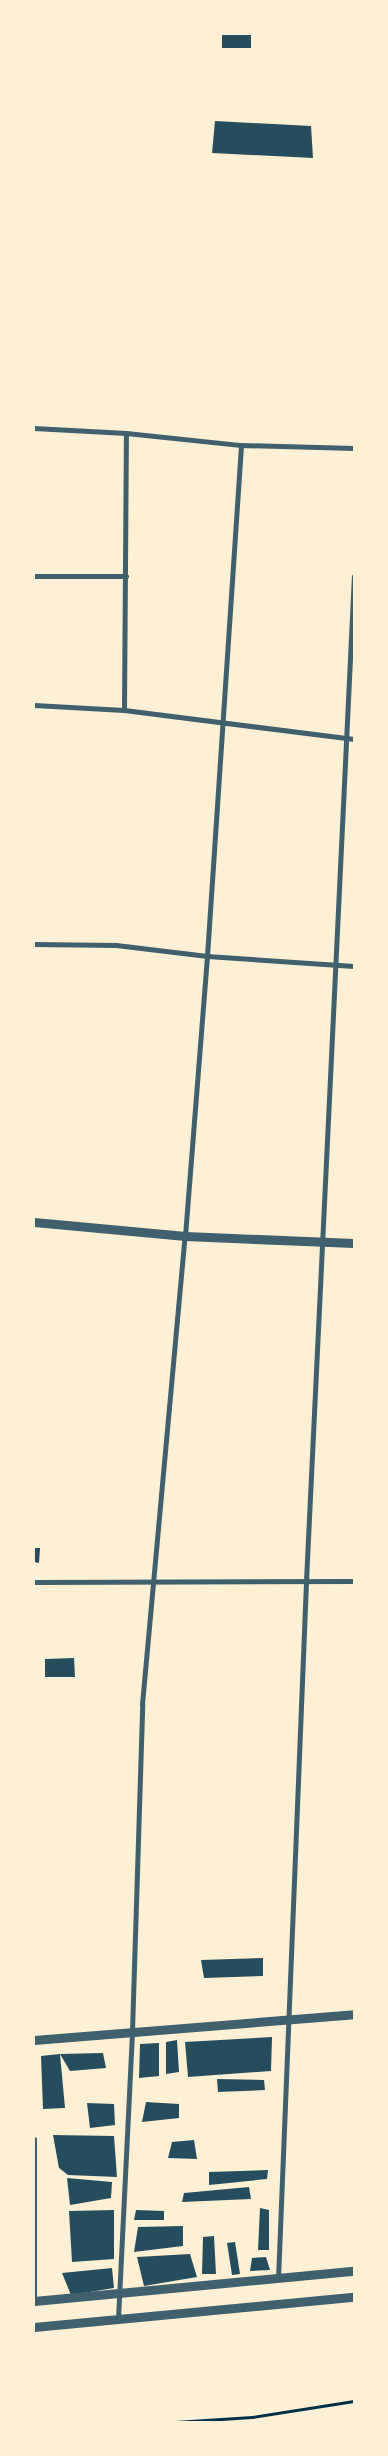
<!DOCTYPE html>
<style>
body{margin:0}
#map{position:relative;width:388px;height:2456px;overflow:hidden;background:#fdf0d5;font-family:Arial,sans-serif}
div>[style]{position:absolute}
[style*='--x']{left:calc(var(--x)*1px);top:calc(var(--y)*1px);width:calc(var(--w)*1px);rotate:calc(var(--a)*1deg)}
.building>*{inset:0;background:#264d5e}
.path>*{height:3px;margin:-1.5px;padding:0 1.5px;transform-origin:1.5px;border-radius:1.5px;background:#003049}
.pedestrian>*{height:4.5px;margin:-2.25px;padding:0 2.25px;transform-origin:2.25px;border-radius:2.25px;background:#3f606c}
.minor>*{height:5px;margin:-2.5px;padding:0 2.5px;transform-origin:2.5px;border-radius:2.5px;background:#3f606c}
.tertiary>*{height:9px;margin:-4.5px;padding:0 4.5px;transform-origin:4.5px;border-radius:4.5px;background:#3f606c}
span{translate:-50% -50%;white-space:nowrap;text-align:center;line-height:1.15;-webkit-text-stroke:4.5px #fdf0d5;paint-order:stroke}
.frame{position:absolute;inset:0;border:35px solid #fdf0d5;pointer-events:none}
</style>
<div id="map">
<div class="building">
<i style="clip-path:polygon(222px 34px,251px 34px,251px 48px,222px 48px)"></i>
<i style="clip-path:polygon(215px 121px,311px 126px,313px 158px,212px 153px)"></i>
<i style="clip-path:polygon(34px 1548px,40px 1548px,39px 1563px,34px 1562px)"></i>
<i style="clip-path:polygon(74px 1658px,75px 1677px,45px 1677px,45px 1659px)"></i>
<i style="clip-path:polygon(263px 1958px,263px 1976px,204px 1978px,201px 1960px)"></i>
<i style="clip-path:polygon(272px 2037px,271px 2071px,188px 2077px,185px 2042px)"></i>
<i style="clip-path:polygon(177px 2040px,179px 2072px,166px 2074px,166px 2042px)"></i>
<i style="clip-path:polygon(159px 2043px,159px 2076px,139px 2078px,140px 2044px)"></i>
<i style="clip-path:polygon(103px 2053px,106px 2068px,70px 2071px,60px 2054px)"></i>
<i style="clip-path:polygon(60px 2054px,65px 2108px,43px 2109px,41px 2056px)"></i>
<i style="clip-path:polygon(217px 2079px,264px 2080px,265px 2090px,218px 2092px)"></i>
<i style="clip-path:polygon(146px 2102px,179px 2104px,179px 2118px,142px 2122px)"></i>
<i style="clip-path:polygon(87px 2103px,114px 2104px,115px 2125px,90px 2128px)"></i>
<i style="clip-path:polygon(53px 2135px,114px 2136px,117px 2177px,68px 2175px,59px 2168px)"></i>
<i style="clip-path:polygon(194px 2140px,197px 2159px,168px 2158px,172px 2142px)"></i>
<i style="clip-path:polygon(268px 2170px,267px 2179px,209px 2185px,209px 2172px)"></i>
<i style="clip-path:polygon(67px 2178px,112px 2182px,111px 2198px,70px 2205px)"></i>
<i style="clip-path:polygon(249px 2187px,251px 2199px,182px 2202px,184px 2193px)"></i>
<i style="clip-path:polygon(260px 2208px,269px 2210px,269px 2250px,258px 2250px)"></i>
<i style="clip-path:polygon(114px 2210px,114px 2259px,72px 2262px,69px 2211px)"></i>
<i style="clip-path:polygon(136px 2210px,164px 2211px,164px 2220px,134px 2220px)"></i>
<i style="clip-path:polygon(183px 2226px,183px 2246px,134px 2252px,138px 2227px)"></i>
<i style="clip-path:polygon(214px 2236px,216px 2274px,202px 2274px,203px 2237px)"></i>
<i style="clip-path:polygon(235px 2242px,240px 2274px,232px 2275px,227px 2243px)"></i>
<i style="clip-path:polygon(190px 2254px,197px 2277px,144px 2286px,137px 2257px)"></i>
<i style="clip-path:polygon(266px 2257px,270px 2270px,250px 2271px,252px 2258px)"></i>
<i style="clip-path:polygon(112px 2268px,114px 2288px,71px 2295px,62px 2273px)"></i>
</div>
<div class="path">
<i style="--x:175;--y:2422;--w:77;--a:-3.7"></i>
<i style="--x:252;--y:2417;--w:103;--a:-8.9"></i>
</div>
<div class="pedestrian">
<i style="--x:185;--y:1236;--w:281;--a:-85.5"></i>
</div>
<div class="minor">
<i style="--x:34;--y:428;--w:92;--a:3.1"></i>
<i style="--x:126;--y:433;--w:116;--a:6"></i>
<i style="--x:241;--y:445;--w:113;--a:1.5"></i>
<i style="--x:34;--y:576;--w:92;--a:0"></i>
<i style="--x:34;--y:705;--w:90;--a:3.2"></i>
<i style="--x:124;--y:710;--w:232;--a:7.2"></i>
<i style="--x:124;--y:710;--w:277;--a:-89.6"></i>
<i style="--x:34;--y:944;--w:82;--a:0.7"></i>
<i style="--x:116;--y:945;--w:92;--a:6.9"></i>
<i style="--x:207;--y:956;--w:147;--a:3.9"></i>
<i style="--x:207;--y:956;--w:512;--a:-86.19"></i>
<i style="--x:34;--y:1582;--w:320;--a:-0.2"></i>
<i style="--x:34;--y:2139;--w:162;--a:90"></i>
<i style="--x:278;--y:2279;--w:699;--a:-87.7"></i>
<i style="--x:306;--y:1581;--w:1006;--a:-87.27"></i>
<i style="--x:118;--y:2319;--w:288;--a:-87.2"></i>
<i style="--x:132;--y:2031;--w:327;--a:-88.2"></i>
<i style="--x:142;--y:1704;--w:470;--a:-84.8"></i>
</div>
<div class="tertiary">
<i style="--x:34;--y:1222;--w:152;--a:5.3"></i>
<i style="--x:185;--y:1236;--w:169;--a:2.4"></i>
<i style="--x:34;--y:2040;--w:321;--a:-4.6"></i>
<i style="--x:34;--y:2301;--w:321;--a:-5.4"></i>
<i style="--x:34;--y:2327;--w:321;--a:-5.4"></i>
</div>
<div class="frame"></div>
</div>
